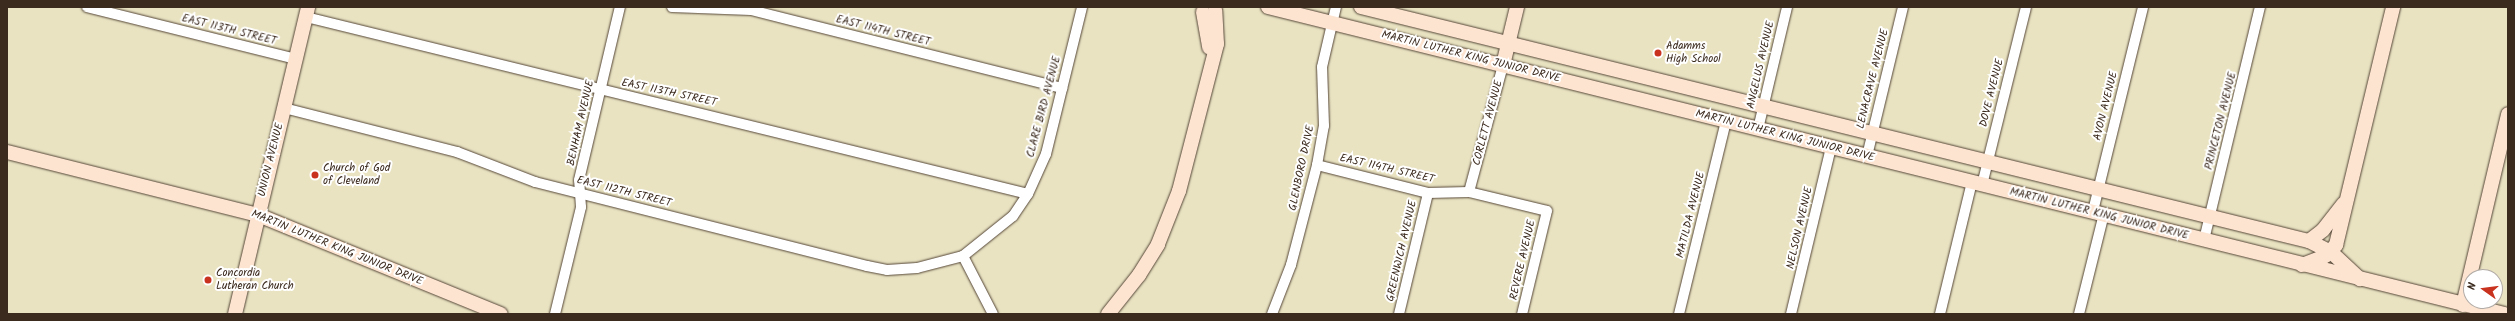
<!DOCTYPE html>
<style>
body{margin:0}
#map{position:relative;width:2515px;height:321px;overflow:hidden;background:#e9e3c2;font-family:Kalam,sans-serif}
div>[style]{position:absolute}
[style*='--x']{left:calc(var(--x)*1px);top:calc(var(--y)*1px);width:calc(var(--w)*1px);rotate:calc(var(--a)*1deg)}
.roads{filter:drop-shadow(0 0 1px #554637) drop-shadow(0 0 1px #554637)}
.street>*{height:10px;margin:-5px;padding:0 5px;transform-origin:5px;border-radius:5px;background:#fff}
.secondary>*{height:14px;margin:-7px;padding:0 7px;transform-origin:7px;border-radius:7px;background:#fde4d1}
.dots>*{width:11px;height:11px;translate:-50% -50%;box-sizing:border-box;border:2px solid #fff;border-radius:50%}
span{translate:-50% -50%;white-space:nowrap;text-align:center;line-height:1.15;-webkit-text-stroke:4px #fff;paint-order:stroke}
.street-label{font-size:11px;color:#3b2a1e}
.poi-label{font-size:11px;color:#3b2a1e}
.left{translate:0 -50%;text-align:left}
.frame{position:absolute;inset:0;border:8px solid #3b2a1e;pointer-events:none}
.north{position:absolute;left:2463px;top:269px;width:40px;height:40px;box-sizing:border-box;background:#fff;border:1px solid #b1aaa5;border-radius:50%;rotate:284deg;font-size:11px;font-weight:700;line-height:16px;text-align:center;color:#3b2a1e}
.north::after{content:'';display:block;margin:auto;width:14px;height:18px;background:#c8321e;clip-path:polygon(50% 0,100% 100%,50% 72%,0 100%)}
</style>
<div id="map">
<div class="roads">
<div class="street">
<i style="--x:87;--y:7;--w:215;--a:14"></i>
<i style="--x:672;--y:7;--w:79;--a:2.2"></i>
<i style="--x:751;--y:10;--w:321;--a:14.1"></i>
<i style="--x:306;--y:17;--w:743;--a:13.77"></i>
<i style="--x:284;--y:108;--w:179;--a:14.3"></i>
<i style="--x:457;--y:152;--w:84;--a:21"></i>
<i style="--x:535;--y:182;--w:342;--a:14.2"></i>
<i style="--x:867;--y:266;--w:20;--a:11"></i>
<i style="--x:887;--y:270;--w:30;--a:-4"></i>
<i style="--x:917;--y:268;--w:48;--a:-14.6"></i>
<i style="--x:963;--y:256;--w:64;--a:-38.7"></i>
<i style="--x:1013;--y:216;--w:27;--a:-56"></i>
<i style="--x:1028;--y:194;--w:44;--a:-65.8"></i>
<i style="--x:1046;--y:154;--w:151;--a:-76.2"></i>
<i style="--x:1758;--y:129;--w:125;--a:-76.6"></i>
<i style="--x:1867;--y:156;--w:153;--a:-76.4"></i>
<i style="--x:1317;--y:165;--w:114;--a:14.2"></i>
<i style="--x:1428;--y:193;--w:41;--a:-1.4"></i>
<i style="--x:1469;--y:192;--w:80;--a:13.7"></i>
<i style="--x:1547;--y:211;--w:106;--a:103.6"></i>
<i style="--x:1982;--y:185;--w:183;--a:-76.1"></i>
<i style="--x:1469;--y:192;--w:131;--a:-75"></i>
<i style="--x:2093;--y:211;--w:210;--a:-76.2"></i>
<i style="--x:2204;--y:240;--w:240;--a:-76.5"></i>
<i style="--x:963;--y:256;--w:65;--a:62.7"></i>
<i style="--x:555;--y:314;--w:110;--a:-76.3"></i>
<i style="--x:581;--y:207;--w:27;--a:-94"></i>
<i style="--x:579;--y:180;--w:178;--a:-76.7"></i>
<i style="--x:1272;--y:314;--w:53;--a:-68.8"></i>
<i style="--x:1291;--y:265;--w:103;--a:-75.4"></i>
<i style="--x:1317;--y:165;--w:40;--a:-80"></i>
<i style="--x:1324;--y:126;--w:59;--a:-91.9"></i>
<i style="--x:1322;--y:67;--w:62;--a:-76.9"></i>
<i style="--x:1399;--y:314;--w:124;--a:-76.5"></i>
<i style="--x:1679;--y:314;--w:199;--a:-76.3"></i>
<i style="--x:1791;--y:314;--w:172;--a:-76.5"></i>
<i style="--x:1940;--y:314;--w:136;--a:-76.4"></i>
<i style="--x:2079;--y:314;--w:103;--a:-76"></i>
</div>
<div class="secondary">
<i style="--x:1268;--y:7;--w:1274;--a:13.95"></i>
<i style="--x:1361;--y:7;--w:976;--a:13.87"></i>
<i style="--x:2309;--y:241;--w:25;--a:27"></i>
<i style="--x:2331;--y:252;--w:40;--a:43"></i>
<i style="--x:1203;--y:12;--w:36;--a:80"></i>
<i style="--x:1503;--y:65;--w:60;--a:-76.4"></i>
<i style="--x:7;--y:152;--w:259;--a:14.1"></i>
<i style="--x:258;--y:215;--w:262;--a:22.2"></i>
<i style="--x:2309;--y:241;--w:18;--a:-38"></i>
<i style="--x:2323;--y:230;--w:33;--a:-52"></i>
<i style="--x:2302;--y:265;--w:25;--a:-21"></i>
<i style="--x:2325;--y:256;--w:16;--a:-45"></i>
<i style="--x:2336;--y:245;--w:245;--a:-76.5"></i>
<i style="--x:2463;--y:305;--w:196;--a:-76.7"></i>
<i style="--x:235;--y:314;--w:316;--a:-76.6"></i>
<i style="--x:1108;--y:314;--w:50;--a:-51.5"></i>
<i style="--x:1139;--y:275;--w:36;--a:-58"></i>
<i style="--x:1158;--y:244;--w:57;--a:-68.4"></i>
<i style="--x:1179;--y:191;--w:152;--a:-75.5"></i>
<i style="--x:1217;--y:44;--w:33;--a:-93"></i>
</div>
</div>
<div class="dots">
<i style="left:1658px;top:53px;background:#c8321e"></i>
<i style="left:315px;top:175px;background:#c8321e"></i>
<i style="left:208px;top:280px;background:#c8321e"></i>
</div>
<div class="street-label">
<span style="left:229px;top:30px;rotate:14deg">EAST 113TH STREET</span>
<span style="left:883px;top:31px;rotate:14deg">EAST 114TH STREET</span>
<span style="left:1471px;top:57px;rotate:14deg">MARTIN LUTHER KING JUNIOR DRIVE</span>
<span style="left:1761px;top:65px;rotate:-77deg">ANGELUS AVENUE</span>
<span style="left:1873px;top:79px;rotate:-76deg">LENACRAVE AVENUE</span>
<span style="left:669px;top:93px;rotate:12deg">EAST 113TH STREET</span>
<span style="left:1992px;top:93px;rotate:-76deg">DOVE AVENUE</span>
<span style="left:2106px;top:106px;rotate:-76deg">AVON AVENUE</span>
<span style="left:1044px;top:107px;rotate:-75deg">CLARE BIRD AVENUE</span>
<span style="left:2221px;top:121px;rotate:-76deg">PRINCETON AVENUE</span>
<span style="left:581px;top:123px;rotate:-77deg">BENHAM AVENUE</span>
<span style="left:1488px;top:123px;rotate:-75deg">CORLETT AVENUE</span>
<span style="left:1785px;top:136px;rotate:14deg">MARTIN LUTHER KING JUNIOR DRIVE</span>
<span style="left:271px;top:160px;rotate:-76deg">UNION AVENUE</span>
<span style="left:1302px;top:168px;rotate:-78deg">GLENBORO DRIVE</span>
<span style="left:1387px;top:169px;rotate:13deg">EAST 114TH STREET</span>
<span style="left:624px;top:192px;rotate:14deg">EAST 112TH STREET</span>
<span style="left:2099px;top:214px;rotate:14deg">MARTIN LUTHER KING JUNIOR DRIVE</span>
<span style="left:1691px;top:215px;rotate:-76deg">MATILDA AVENUE</span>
<span style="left:1800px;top:228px;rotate:-77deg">NELSON AVENUE</span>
<span style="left:337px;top:248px;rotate:22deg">MARTIN LUTHER KING JUNIOR DRIVE</span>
<span style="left:1402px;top:251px;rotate:-77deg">GREENWICH AVENUE</span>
<span style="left:1523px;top:260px;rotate:-77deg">REVERE AVENUE</span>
</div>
<div class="poi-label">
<span class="left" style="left:1666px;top:53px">Adamms<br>High School</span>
<span class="left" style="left:323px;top:175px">Church of God<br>of Cleveland</span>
<span class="left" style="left:216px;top:280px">Concordia<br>Lutheran Church</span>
</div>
<div class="frame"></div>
<div class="north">N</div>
</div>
